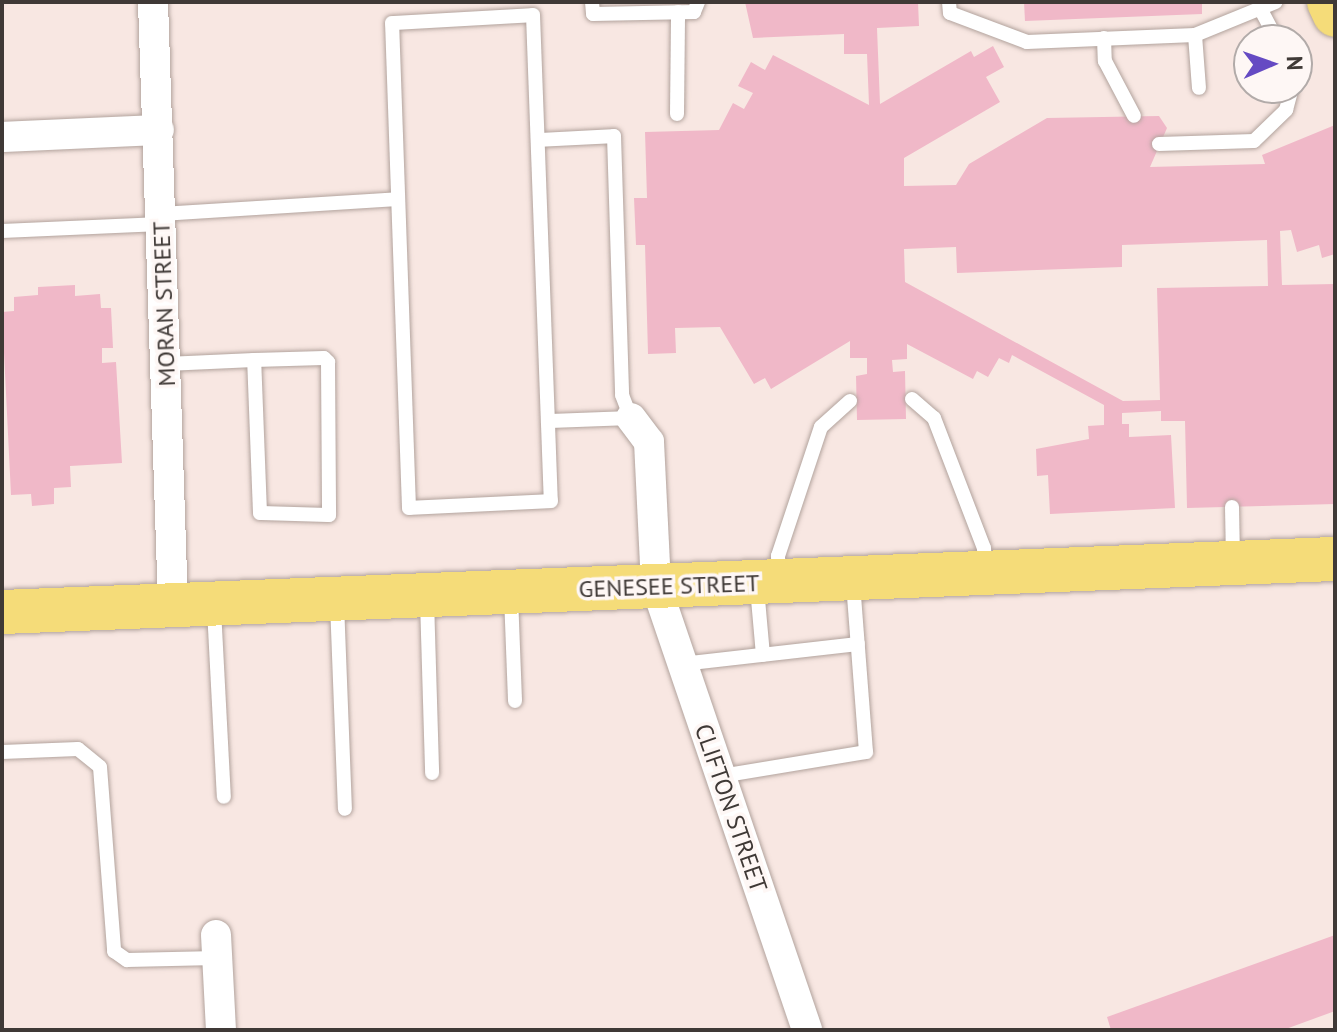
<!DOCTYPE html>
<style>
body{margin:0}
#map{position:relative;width:1337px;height:1032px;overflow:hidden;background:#f8e7e2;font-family:"PT Sans",sans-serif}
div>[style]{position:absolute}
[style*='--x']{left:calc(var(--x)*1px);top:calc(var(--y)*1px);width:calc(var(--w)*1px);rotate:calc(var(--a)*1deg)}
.building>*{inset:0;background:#f0b8c8}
.roads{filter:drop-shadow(0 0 2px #b2a39d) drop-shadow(0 0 2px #b2a39d)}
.service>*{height:14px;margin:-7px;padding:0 7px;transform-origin:7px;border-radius:7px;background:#fff}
.minor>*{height:30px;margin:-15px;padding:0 15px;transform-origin:15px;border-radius:15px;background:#fff}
.primary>*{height:44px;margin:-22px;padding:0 22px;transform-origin:22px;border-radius:22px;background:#f5dc79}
span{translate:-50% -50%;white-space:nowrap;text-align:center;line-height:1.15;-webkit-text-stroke:7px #fef7f5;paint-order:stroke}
.street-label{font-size:24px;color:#3f3936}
.frame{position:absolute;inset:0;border:4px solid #3f3936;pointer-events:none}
.north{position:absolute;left:1233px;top:24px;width:80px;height:80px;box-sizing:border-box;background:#fef7f5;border:2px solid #b2aba9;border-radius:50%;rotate:88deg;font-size:22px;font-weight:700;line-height:32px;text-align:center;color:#3f3936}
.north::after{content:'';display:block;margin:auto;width:28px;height:36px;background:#654ac3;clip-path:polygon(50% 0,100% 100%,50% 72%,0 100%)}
</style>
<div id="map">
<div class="building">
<i style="clip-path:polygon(evenodd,745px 2px,918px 2px,919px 26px,877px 28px,880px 104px,971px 51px,974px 57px,993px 46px,1004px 67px,986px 77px,1000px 102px,904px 158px,904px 186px,956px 185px,969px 164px,1047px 118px,1159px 116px,1167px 128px,1150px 167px,1265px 164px,1262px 155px,1335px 125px,1335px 254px,1322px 258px,1319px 245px,1297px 252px,1291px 230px,1280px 231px,1282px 285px,1335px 284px,1335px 504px,1187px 508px,1185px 421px,1161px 421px,1161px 411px,1122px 413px,1122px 424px,1129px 424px,1129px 437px,1171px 435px,1175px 508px,1050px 514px,1048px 475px,1037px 476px,1036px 449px,1089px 439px,1088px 426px,1104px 425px,1104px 405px,1012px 355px,1009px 363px,999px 358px,988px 377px,977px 371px,973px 379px,907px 344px,907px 359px,892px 360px,893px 372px,905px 371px,906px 419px,857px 420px,856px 376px,867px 374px,867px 358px,850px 358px,850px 341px,771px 389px,765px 378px,754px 384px,720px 327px,675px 328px,676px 353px,648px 354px,645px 245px,636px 245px,634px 198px,647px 198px,645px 132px,719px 130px,733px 103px,744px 109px,753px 93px,738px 86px,751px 62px,765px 70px,773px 55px,869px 105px,867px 54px,844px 54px,844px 34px,753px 38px,745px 2px,1267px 240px,1268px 286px,1157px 288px,1160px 400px,1123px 401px,905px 282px,904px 249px,956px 247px,957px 273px,1122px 267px,1122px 245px,1267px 240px)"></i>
<i style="clip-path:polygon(1024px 2px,1202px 2px,1202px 14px,1025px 21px)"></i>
<i style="clip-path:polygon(75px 285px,75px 296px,100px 294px,101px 308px,111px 308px,113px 348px,102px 348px,102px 363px,116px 362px,122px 463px,70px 466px,71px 487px,54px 488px,54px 504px,32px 506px,31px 494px,11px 495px,2px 312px,14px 311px,14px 297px,38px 295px,38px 287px)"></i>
<i style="clip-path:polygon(1335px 935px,1335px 1011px,1283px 1030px,1111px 1030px,1107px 1017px)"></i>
</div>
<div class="roads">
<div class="service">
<i style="--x:592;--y:2;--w:12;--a:85"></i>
<i style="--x:593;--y:14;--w:101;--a:-1.1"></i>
<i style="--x:694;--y:12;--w:11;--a:-68"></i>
<i style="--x:949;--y:2;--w:11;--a:85"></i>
<i style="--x:950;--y:13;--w:82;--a:20.6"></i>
<i style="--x:1027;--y:42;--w:168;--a:-2.4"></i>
<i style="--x:1195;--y:35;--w:87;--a:-22.2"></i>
<i style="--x:1261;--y:10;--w:34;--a:62"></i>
<i style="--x:533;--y:15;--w:486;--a:87.9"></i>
<i style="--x:551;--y:501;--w:142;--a:177.2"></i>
<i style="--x:409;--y:508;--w:485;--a:-92"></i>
<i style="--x:392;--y:23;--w:141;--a:-3.2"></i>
<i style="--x:1195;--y:35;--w:53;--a:85.7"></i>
<i style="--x:1104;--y:38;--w:23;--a:88"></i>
<i style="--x:1105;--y:61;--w:62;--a:62.2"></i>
<i style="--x:677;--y:114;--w:102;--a:-89.4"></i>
<i style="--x:538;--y:140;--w:76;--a:-3"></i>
<i style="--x:614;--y:136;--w:259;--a:88.2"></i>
<i style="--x:622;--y:395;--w:25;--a:69"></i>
<i style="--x:631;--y:418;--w:81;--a:177.9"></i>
<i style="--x:1159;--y:144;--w:95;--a:-1.8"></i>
<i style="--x:1254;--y:141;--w:45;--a:-44.1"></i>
<i style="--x:1286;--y:110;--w:23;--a:-75"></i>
<i style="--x:161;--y:214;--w:237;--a:-3.6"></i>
<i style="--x:2;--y:231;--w:159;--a:-2.5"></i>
<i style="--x:166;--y:364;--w:88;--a:-2.6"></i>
<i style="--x:254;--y:360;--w:70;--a:-1.6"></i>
<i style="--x:324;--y:358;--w:6;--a:45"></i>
<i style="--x:328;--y:362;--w:153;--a:89.6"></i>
<i style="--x:329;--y:515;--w:69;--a:-178.3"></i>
<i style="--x:260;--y:513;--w:153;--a:-92.2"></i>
<i style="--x:912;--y:399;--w:29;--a:41"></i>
<i style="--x:934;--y:418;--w:139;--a:69"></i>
<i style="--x:984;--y:548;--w:21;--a:87"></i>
<i style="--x:1232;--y:507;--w:51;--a:88.9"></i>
<i style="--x:779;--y:576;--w:20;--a:-93"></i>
<i style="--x:778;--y:556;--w:136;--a:-71.6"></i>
<i style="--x:821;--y:427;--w:39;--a:-42"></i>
<i style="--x:757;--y:588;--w:67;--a:84.9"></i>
<i style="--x:511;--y:596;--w:105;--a:87.8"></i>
<i style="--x:427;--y:600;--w:173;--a:88.3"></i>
<i style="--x:337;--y:603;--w:206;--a:87.8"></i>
<i style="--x:214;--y:609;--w:188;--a:87"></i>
<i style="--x:682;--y:664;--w:177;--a:-6.5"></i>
<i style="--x:2;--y:752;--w:76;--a:-2.3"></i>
<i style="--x:78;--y:749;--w:28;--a:39"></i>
<i style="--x:100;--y:767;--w:185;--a:85.6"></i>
<i style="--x:114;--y:951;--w:16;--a:35"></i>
<i style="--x:127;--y:960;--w:90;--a:-1.3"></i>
<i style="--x:721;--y:776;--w:147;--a:-9.4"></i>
<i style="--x:866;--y:752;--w:169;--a:-94.4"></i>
</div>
<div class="minor">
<i style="--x:153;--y:2;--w:604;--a:88.1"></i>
<i style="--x:2;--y:137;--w:157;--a:-2.6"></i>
<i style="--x:631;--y:418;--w:30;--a:53"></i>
<i style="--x:649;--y:442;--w:144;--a:87.2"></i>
<i style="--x:656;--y:586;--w:469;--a:71.2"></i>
<i style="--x:216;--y:935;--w:95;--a:87"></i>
</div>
<div class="primary">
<i style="--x:1329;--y:2;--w:14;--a:65"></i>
<i style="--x:2;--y:612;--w:1334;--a:-2.28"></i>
</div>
</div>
<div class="street-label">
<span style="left:164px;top:304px;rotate:-92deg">MORAN STREET</span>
<span style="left:669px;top:586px;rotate:-2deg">GENESEE STREET</span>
<span style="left:731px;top:808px;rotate:71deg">CLIFTON STREET</span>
</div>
<div class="frame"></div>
<div class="north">N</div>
</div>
